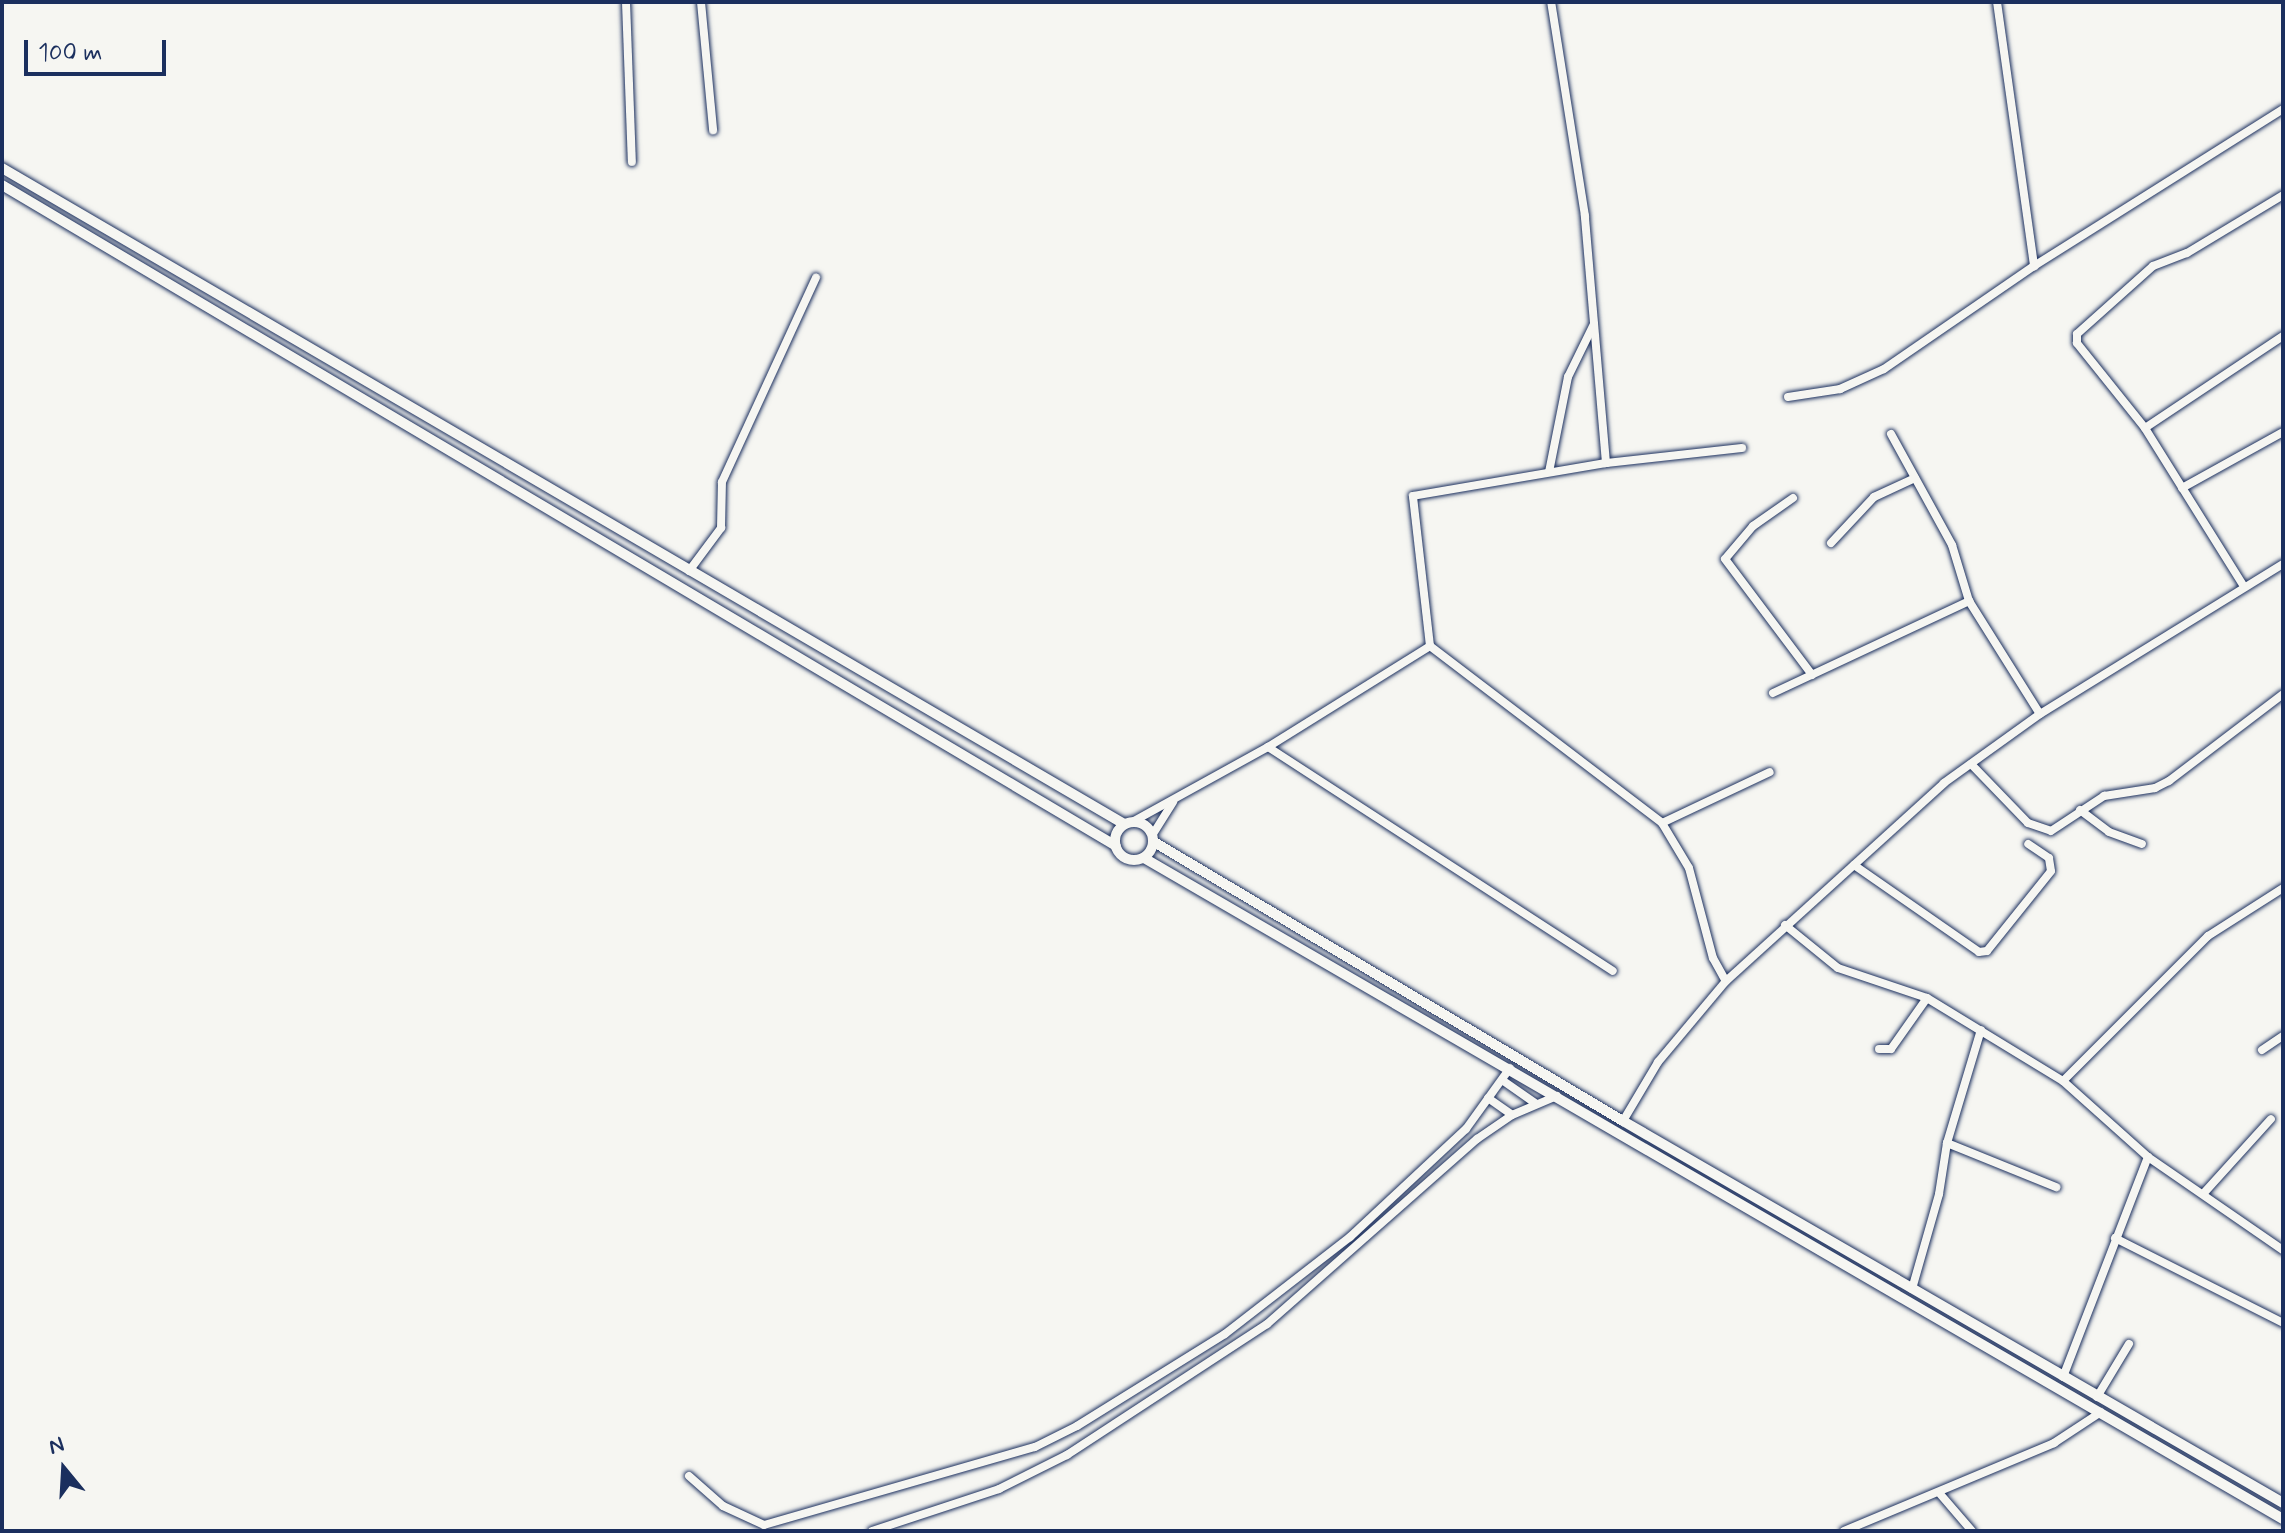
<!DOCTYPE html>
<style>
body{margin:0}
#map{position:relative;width:2285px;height:1533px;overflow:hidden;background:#f6f6f2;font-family:Mynerve,sans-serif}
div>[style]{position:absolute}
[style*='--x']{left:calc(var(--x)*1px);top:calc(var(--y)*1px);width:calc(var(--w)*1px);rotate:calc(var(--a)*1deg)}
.roads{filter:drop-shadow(0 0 2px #1b2f5e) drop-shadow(0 0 2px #1b2f5e)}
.minor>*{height:8px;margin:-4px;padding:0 4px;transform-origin:4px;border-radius:4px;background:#f6f6f2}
.tertiary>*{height:10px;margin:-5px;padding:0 5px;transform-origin:5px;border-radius:5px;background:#f6f6f2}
.tertiary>.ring{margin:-5px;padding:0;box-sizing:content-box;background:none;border:10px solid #f6f6f2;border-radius:50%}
span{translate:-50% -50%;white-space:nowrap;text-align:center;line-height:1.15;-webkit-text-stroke:8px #f6f6f2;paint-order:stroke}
.frame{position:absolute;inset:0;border:4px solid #1b2f5e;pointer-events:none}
.north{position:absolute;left:24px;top:1429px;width:80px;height:80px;-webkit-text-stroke:6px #f6f6f2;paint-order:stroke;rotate:342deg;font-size:22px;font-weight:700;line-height:32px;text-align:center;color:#1b2f5e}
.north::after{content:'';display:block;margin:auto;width:28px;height:36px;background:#1b2f5e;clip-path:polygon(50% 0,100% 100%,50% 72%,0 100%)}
.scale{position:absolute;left:24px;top:40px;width:142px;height:36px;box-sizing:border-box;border:4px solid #1b2f5e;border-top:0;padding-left:10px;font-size:24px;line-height:28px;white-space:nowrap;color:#1b2f5e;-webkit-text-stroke:6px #f6f6f2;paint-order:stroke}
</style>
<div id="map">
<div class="roads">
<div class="minor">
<i style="--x:626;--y:2;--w:160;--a:87.9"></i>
<i style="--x:701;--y:2;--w:129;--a:84.6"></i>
<i style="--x:1997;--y:2;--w:267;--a:82"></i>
<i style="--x:1788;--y:397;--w:53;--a:-8.7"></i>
<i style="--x:1840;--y:389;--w:48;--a:-24.4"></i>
<i style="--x:1884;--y:369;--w:182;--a:-34.5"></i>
<i style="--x:2034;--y:266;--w:294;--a:-32.2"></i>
<i style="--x:2145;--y:428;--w:109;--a:-128.7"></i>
<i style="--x:2077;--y:343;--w:9;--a:-90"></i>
<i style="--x:2077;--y:334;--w:102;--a:-41.8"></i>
<i style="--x:2153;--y:266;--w:36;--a:-21"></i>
<i style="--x:2187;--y:253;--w:112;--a:-31.1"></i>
<i style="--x:1891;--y:434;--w:127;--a:61.2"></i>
<i style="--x:1952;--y:545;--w:59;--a:73.1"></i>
<i style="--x:1969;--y:601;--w:133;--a:57.9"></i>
<i style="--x:1606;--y:463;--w:137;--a:-6.3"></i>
<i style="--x:1549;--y:472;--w:97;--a:-78.7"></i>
<i style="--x:1568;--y:377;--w:59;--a:-63.9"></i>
<i style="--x:2182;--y:488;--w:115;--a:-29"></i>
<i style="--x:1793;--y:498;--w:49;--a:145"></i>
<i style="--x:1753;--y:526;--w:43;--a:130.3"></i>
<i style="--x:1725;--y:559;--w:145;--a:53.1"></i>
<i style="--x:1831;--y:543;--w:63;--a:-46.9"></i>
<i style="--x:1874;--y:497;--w:45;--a:-24.9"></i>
<i style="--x:689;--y:571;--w:54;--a:-53.3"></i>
<i style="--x:721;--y:528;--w:46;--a:-88.8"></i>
<i style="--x:722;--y:482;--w:225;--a:-65.3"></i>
<i style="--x:2243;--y:585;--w:185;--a:-122"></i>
<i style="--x:2145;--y:428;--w:166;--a:-33.7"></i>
<i style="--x:1430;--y:646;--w:292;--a:37.3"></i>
<i style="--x:1662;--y:823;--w:52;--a:59"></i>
<i style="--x:1689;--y:868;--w:93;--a:75.1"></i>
<i style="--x:1713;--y:958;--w:26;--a:61"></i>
<i style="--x:1773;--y:693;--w:217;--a:-25.1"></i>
<i style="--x:1268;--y:747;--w:411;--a:33"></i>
<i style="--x:1971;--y:764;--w:82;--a:46"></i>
<i style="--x:2028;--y:823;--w:24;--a:19"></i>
<i style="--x:2051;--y:831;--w:64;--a:-33.4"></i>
<i style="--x:2104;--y:796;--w:52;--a:-8.9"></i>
<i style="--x:2155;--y:788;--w:16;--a:-27"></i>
<i style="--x:2169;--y:781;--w:143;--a:-37.3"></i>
<i style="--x:2080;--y:810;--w:36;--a:37"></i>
<i style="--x:2109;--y:832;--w:35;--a:20"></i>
<i style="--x:1134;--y:821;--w:153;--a:-28.9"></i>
<i style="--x:1268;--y:747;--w:191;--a:-31.9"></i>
<i style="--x:1430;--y:646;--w:151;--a:-96.5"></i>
<i style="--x:1413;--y:496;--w:196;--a:-9.7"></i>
<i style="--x:1606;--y:463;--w:248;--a:-94.9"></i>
<i style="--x:1585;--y:216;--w:217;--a:-99"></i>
<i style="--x:1662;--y:823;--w:119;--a:-25.3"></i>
<i style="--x:1153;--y:834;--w:38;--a:-58"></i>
<i style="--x:1854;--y:865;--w:152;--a:34.8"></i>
<i style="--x:1979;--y:952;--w:8;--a:-7"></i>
<i style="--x:1987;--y:951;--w:102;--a:-51.3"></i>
<i style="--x:2051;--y:871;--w:13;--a:-99"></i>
<i style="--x:2049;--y:858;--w:25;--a:-146"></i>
<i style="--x:1785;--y:925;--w:68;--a:39.1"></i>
<i style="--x:1838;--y:968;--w:94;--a:18.6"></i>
<i style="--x:1927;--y:998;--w:159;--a:31.4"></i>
<i style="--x:2063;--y:1081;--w:114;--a:41.8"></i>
<i style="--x:2148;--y:1157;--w:164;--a:34.6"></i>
<i style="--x:1879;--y:1049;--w:12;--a:0"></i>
<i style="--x:1891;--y:1049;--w:62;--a:-54.8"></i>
<i style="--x:2262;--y:1050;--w:25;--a:-34"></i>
<i style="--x:1502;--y:1080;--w:40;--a:34.9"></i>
<i style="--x:2063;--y:1081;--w:205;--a:-45"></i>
<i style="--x:2208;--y:936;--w:89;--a:-32.6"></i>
<i style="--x:1488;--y:1098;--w:29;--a:35"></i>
<i style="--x:1623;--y:1121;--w:69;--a:-59.3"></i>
<i style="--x:1658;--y:1062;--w:106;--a:-50"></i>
<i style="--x:1726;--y:981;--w:294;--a:-42.2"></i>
<i style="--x:1944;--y:783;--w:118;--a:-35.7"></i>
<i style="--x:2040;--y:714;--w:286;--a:-31.7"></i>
<i style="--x:1947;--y:1143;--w:118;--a:22"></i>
<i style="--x:2203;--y:1194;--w:101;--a:-47.8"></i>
<i style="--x:2115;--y:1238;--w:188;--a:26.8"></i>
<i style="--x:1912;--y:1289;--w:99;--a:-74.1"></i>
<i style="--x:1939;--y:1194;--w:52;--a:-81.1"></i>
<i style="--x:1947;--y:1143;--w:118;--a:-73.3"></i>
<i style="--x:2063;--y:1377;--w:236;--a:-68.9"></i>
<i style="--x:2097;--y:1397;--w:62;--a:-58.9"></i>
<i style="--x:689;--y:1476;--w:45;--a:41.4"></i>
<i style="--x:723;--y:1506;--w:45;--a:24.9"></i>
<i style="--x:764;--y:1525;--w:282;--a:-16.1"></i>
<i style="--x:1035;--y:1447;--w:47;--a:-26.6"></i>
<i style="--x:1077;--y:1426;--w:174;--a:-31.9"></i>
<i style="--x:1225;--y:1334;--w:158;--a:-37.8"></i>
<i style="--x:1350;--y:1237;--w:158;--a:-43"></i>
<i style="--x:1466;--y:1129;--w:75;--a:-54.2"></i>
<i style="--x:1941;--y:1495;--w:48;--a:49.3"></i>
<i style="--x:872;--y:1531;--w:134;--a:-18.3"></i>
<i style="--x:999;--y:1489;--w:76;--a:-26.6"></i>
<i style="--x:1067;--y:1455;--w:239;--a:-33.2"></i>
<i style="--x:1267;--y:1324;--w:280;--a:-41.4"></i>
<i style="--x:1477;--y:1139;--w:42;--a:-34.4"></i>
<i style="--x:1512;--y:1115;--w:49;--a:-22.9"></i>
<i style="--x:1844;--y:1531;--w:228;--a:-22.7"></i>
<i style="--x:2054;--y:1443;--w:56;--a:-33.4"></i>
</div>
<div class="tertiary">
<i style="--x:2;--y:168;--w:1300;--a:30.31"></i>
<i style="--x:2;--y:185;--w:1295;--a:30.68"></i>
<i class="ring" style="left:1115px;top:822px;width:28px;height:28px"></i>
<i style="--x:1154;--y:842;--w:546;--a:30.75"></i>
<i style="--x:1623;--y:1121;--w:763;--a:30.06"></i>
<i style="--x:1144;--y:858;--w:1317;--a:30.13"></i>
</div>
</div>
<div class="frame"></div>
<div class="north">N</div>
<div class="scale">100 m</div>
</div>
